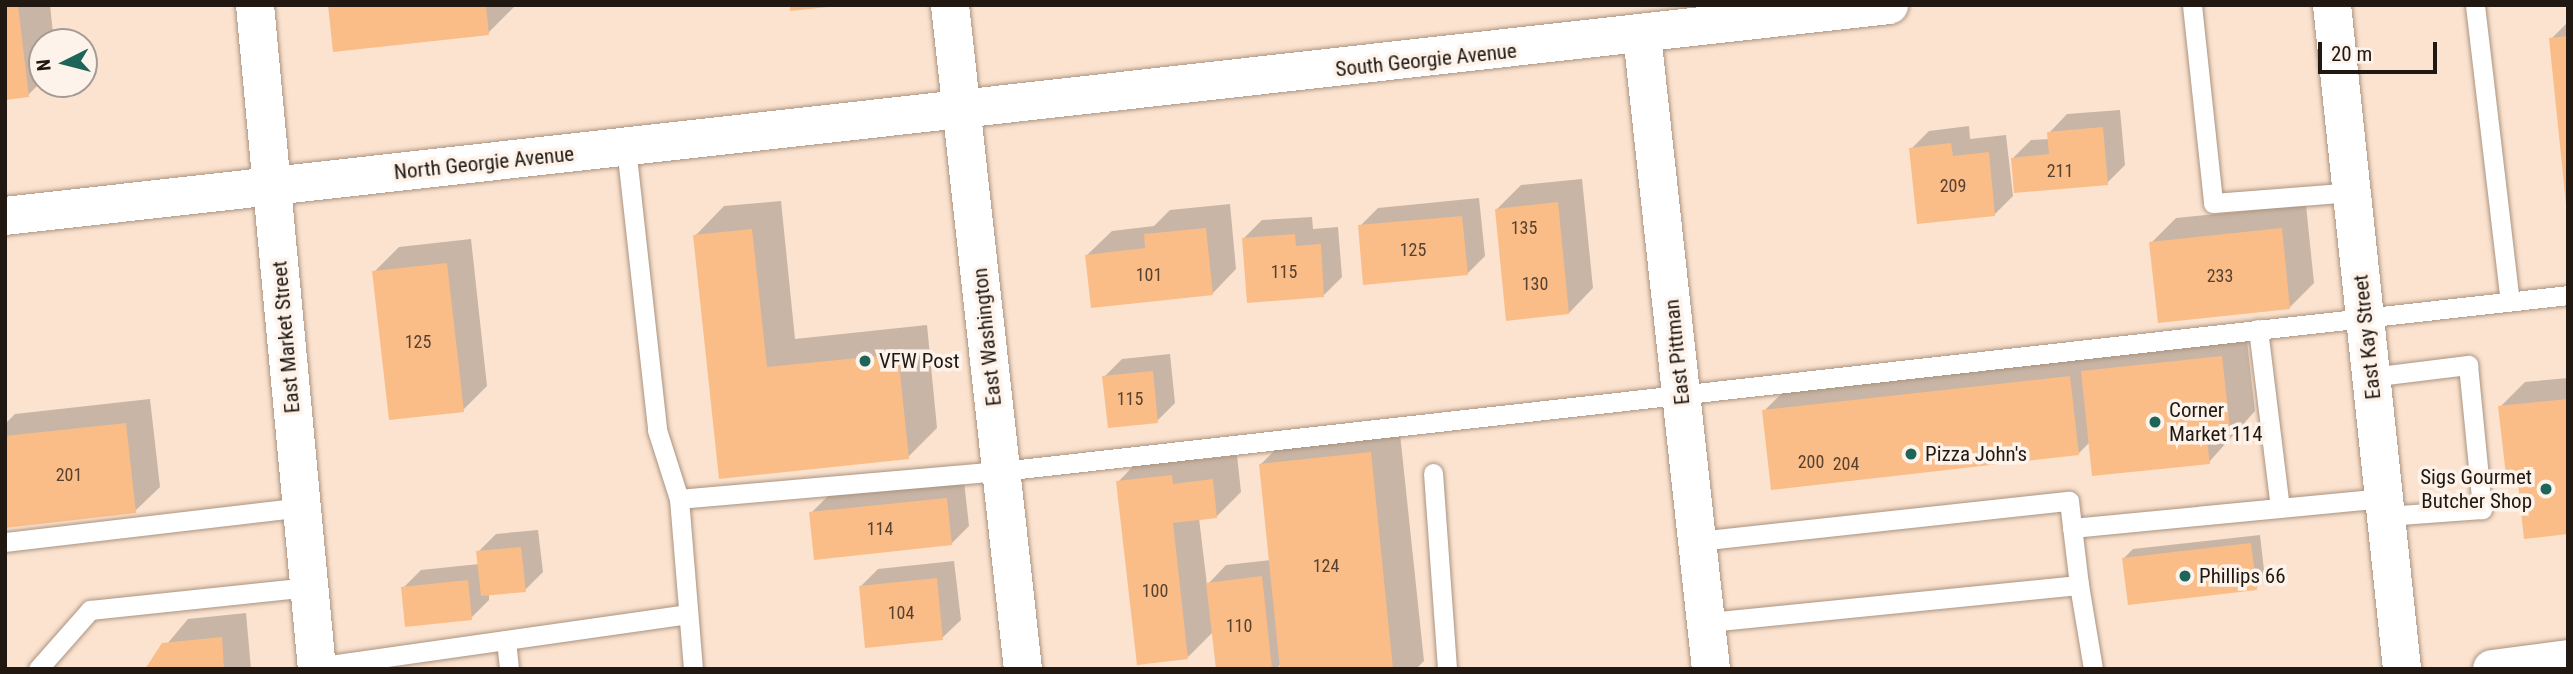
<!DOCTYPE html>
<style>
body{margin:0}
#map{position:relative;width:2573px;height:674px;overflow:hidden;background:#fbe3cf;font-family:"Roboto Condensed",sans-serif}
div>[style]{position:absolute}
[style*='--x']{left:calc(var(--x)*1px);top:calc(var(--y)*1px);width:calc(var(--w)*1px);rotate:calc(var(--a)*1deg)}
.shadow>*{inset:0;background:#0003}
.building>*{inset:0;background:#fabd88}
.roads{filter:drop-shadow(0 0 2px #aa9381) drop-shadow(0 0 2px #aa9381)}
.lane>*{height:19px;margin:-9.5px;padding:0 9.5px;transform-origin:9.5px;border-radius:9.5px;background:#fff}
.street>*{height:38px;margin:-19px;padding:0 19px;transform-origin:19px;border-radius:19px;background:#fff}
.secondary>*{height:38px;margin:-19px;padding:0 19px;transform-origin:19px;border-radius:19px;background:#fff}
.primary>*{height:38px;margin:-19px;padding:0 19px;transform-origin:19px;border-radius:19px;background:#fff}
.dots>*{width:19px;height:19px;translate:-50% -50%;box-sizing:border-box;border:4px solid #fdf3eb;border-radius:50%}
span{translate:-50% -50%;white-space:nowrap;text-align:center;line-height:1.15;-webkit-text-stroke:7px #fdf3eb;paint-order:stroke}
.number-label{font-size:18px;color:#57412f}
.number-label span{-webkit-text-stroke-width:0}
.street-label{font-size:21px;color:#211811}
.poi-label{font-size:21px;color:#211811}
.left{translate:0 -50%;text-align:left}
.right{translate:-100% -50%;text-align:right}
.frame{position:absolute;inset:0;border:7px solid #211811;pointer-events:none}
.north{position:absolute;left:28px;top:28px;width:70px;height:70px;box-sizing:border-box;background:#fdf3eb;border:2px solid #a59b94;border-radius:50%;rotate:264deg;font-size:19px;font-weight:700;line-height:28px;text-align:center;color:#211811}
.north::after{content:'';display:block;margin:auto;width:24px;height:32px;background:#1d6559;clip-path:polygon(50% 0,100% 100%,50% 72%,0 100%)}
.scale{position:absolute;left:2318px;top:42px;width:119px;height:32px;box-sizing:border-box;border:4px solid #211811;border-top:0;padding-left:9px;font-size:21px;line-height:24px;white-space:nowrap;color:#211811;-webkit-text-stroke:5px #fdf3eb;paint-order:stroke}
</style>
<div id="map">
<div class="shadow">
<i style="clip-path:polygon(5px 5px,50px 5px,54px 42px,42px 42px,42px 81px,28px 95px)"></i>
<i style="clip-path:polygon(329px 5px,516px 5px,488px 33px)"></i>
<i style="clip-path:polygon(2568px 22px,2568px 205px,2551px 39px)"></i>
<i style="clip-path:polygon(2120px 110px,2125px 165px,2107px 183px,2013px 158px,2031px 140px,2049px 139px,2049px 133px,2067px 114px)"></i>
<i style="clip-path:polygon(1969px 126px,1970px 139px,2006px 135px,2013px 196px,1995px 214px,1911px 149px,1929px 131px)"></i>
<i style="clip-path:polygon(1582px 179px,1593px 288px,1569px 313px,1496px 210px,1521px 185px)"></i>
<i style="clip-path:polygon(1479px 198px,1485px 256px,1467px 274px,1360px 226px,1378px 208px)"></i>
<i style="clip-path:polygon(781px 201px,795px 339px,927px 325px,937px 428px,908px 457px,721px 477px,695px 236px,724px 206px)"></i>
<i style="clip-path:polygon(1230px 204px,1236px 269px,1212px 294px,1087px 255px,1112px 231px,1154px 226px,1170px 210px)"></i>
<i style="clip-path:polygon(2306px 205px,2314px 283px,2289px 308px,2151px 243px,2176px 218px)"></i>
<i style="clip-path:polygon(1312px 217px,1313px 229px,1338px 227px,1342px 277px,1324px 295px,1244px 238px,1262px 220px)"></i>
<i style="clip-path:polygon(471px 239px,487px 386px,463px 410px,374px 272px,399px 247px)"></i>
<i style="clip-path:polygon(2246px 332px,2255px 411px,2209px 462px,2090px 442px,2078px 454px,1764px 411px,1793px 382px)"></i>
<i style="clip-path:polygon(1170px 354px,1175px 403px,1157px 421px,1104px 377px,1122px 359px)"></i>
<i style="clip-path:polygon(2568px 378px,2568px 533px,2520px 481px,2500px 407px,2525px 382px)"></i>
<i style="clip-path:polygon(150px 399px,160px 487px,135px 511px,5px 526px,5px 424px,15px 414px)"></i>
<i style="clip-path:polygon(1399px 424px,1424px 661px,1416px 669px,1282px 669px,1281px 664px,1276px 669px,1218px 669px,1214px 631px,1188px 657px,1118px 482px,1142px 457px,1196px 451px,1197px 460px,1237px 455px,1241px 492px,1217px 516px,1199px 518px,1207px 585px,1226px 565px,1271px 560px,1261px 464px,1290px 435px)"></i>
<i style="clip-path:polygon(964px 481px,969px 526px,951px 544px,811px 513px,829px 495px)"></i>
<i style="clip-path:polygon(538px 530px,543px 572px,525px 590px,489px 594px,489px 600px,471px 618px,403px 588px,421px 570px,479px 564px,478px 552px,496px 534px)"></i>
<i style="clip-path:polygon(2260px 535px,2265px 579px,2256px 588px,2124px 558px,2133px 549px)"></i>
<i style="clip-path:polygon(954px 561px,961px 620px,942px 638px,860px 587px,878px 569px)"></i>
<i style="clip-path:polygon(246px 613px,251px 669px,146px 669px,188px 619px)"></i>
</div>
<div class="building">
<i style="clip-path:polygon(5px 5px,18px 5px,29px 97px,5px 100px)"></i>
<i style="clip-path:polygon(328px 5px,486px 5px,489px 35px,333px 52px)"></i>
<i style="clip-path:polygon(790px 5px,828px 5px,828px 7px,790px 11px)"></i>
<i style="clip-path:polygon(2568px 36px,2568px 204px,2566px 204px,2549px 38px)"></i>
<i style="clip-path:polygon(2103px 127px,2108px 185px,2014px 193px,2011px 158px,2049px 154px,2047px 132px)"></i>
<i style="clip-path:polygon(1951px 143px,1953px 156px,1989px 152px,1995px 216px,1917px 224px,1909px 148px)"></i>
<i style="clip-path:polygon(1558px 202px,1569px 314px,1506px 321px,1495px 209px)"></i>
<i style="clip-path:polygon(1462px 216px,1468px 275px,1363px 285px,1358px 225px)"></i>
<i style="clip-path:polygon(1206px 228px,1213px 295px,1091px 308px,1085px 255px,1145px 248px,1144px 234px)"></i>
<i style="clip-path:polygon(2282px 228px,2290px 309px,2158px 323px,2149px 242px)"></i>
<i style="clip-path:polygon(752px 229px,767px 367px,898px 354px,909px 459px,719px 479px,693px 235px)"></i>
<i style="clip-path:polygon(1295px 234px,1296px 246px,1321px 244px,1324px 297px,1247px 303px,1242px 238px)"></i>
<i style="clip-path:polygon(447px 263px,464px 412px,389px 420px,372px 271px)"></i>
<i style="clip-path:polygon(2222px 356px,2231px 438px,2207px 440px,2210px 464px,2092px 476px,2081px 371px)"></i>
<i style="clip-path:polygon(1153px 371px,1158px 423px,1108px 428px,1102px 376px)"></i>
<i style="clip-path:polygon(2070px 376px,2079px 455px,1771px 490px,1762px 410px)"></i>
<i style="clip-path:polygon(2568px 399px,2568px 534px,2524px 539px,2518px 483px,2507px 484px,2498px 406px)"></i>
<i style="clip-path:polygon(126px 423px,136px 513px,5px 528px,5px 436px)"></i>
<i style="clip-path:polygon(1371px 452px,1393px 669px,1280px 669px,1259px 464px)"></i>
<i style="clip-path:polygon(1172px 475px,1173px 484px,1213px 479px,1217px 518px,1173px 523px,1188px 659px,1137px 665px,1116px 481px)"></i>
<i style="clip-path:polygon(947px 498px,952px 545px,814px 560px,809px 512px)"></i>
<i style="clip-path:polygon(2251px 543px,2257px 590px,2128px 605px,2122px 558px)"></i>
<i style="clip-path:polygon(521px 547px,526px 592px,481px 596px,476px 551px)"></i>
<i style="clip-path:polygon(1262px 576px,1272px 669px,1216px 669px,1206px 583px)"></i>
<i style="clip-path:polygon(937px 578px,943px 640px,865px 648px,859px 586px)"></i>
<i style="clip-path:polygon(468px 580px,472px 620px,405px 627px,401px 587px)"></i>
<i style="clip-path:polygon(222px 637px,224px 669px,145px 669px,162px 643px)"></i>
</div>
<div class="roads">
<div class="lane">
<i style="--x:2192;--y:5;--w:199;--a:83.9"></i>
<i style="--x:2213;--y:203;--w:139;--a:-4.5"></i>
<i style="--x:2475;--y:5;--w:298;--a:83.3"></i>
<i style="--x:626;--y:147;--w:285;--a:83.7"></i>
<i style="--x:657;--y:430;--w:72;--a:72.3"></i>
<i style="--x:2258;--y:329;--w:180;--a:83"></i>
<i style="--x:2371;--y:377;--w:98;--a:-7.1"></i>
<i style="--x:2468;--y:365;--w:145;--a:84.4"></i>
<i style="--x:2482;--y:509;--w:96;--a:175.8"></i>
<i style="--x:1433;--y:473;--w:196;--a:85.9"></i>
<i style="--x:2072;--y:528;--w:313;--a:-5.5"></i>
<i style="--x:1698;--y:541;--w:373;--a:-6.2"></i>
<i style="--x:2069;--y:501;--w:85;--a:83.2"></i>
<i style="--x:2079;--y:585;--w:375;--a:174.3"></i>
<i style="--x:5;--y:542;--w:299;--a:-6.7"></i>
<i style="--x:2079;--y:585;--w:85;--a:80.5"></i>
<i style="--x:506;--y:640;--w:29;--a:84"></i>
<i style="--x:316;--y:667;--w:376;--a:-8.1"></i>
<i style="--x:38;--y:669;--w:79;--a:-48.6"></i>
<i style="--x:90;--y:610;--w:220;--a:-6"></i>
<i style="--x:693;--y:669;--w:171;--a:-94.7"></i>
<i style="--x:679;--y:499;--w:324;--a:-5"></i>
<i style="--x:1002;--y:471;--w:1576;--a:-6.41"></i>
</div>
<div class="street">
<i style="--x:950;--y:5;--w:668;--a:83.73"></i>
<i style="--x:2332;--y:5;--w:668;--a:83.98"></i>
<i style="--x:1642;--y:35;--w:638;--a:83.79"></i>
<i style="--x:5;--y:216;--w:1896;--a:-6.39"></i>
</div>
<div class="secondary">
<i style="--x:255;--y:5;--w:667;--a:84.67"></i>
</div>
<div class="primary">
<i style="--x:2492;--y:669;--w:77;--a:-7.5"></i>
</div>
</div>
<div class="dots">
<i style="left:865px;top:361px;background:#1d6559"></i>
<i style="left:2155px;top:422px;background:#1d6559"></i>
<i style="left:1911px;top:454px;background:#1d6559"></i>
<i style="left:2546px;top:489px;background:#1d6559"></i>
<i style="left:2185px;top:576px;background:#1d6559"></i>
</div>
<div class="number-label">
<span style="left:2060px;top:171px">211</span>
<span style="left:1953px;top:186px">209</span>
<span style="left:1524px;top:228px">135</span>
<span style="left:1413px;top:250px">125</span>
<span style="left:1284px;top:272px">115</span>
<span style="left:1149px;top:275px">101</span>
<span style="left:2220px;top:276px">233</span>
<span style="left:1535px;top:284px">130</span>
<span style="left:418px;top:342px">125</span>
<span style="left:1130px;top:399px">115</span>
<span style="left:1811px;top:462px">200</span>
<span style="left:1846px;top:464px">204</span>
<span style="left:69px;top:475px">201</span>
<span style="left:880px;top:529px">114</span>
<span style="left:1326px;top:566px">124</span>
<span style="left:1155px;top:591px">100</span>
<span style="left:901px;top:613px">104</span>
<span style="left:1239px;top:626px">110</span>
</div>
<div class="street-label">
<span style="left:1426px;top:60px;rotate:-6deg">South Georgie Avenue</span>
<span style="left:484px;top:163px;rotate:-6deg">North Georgie Avenue</span>
<span style="left:286px;top:337px;rotate:-95deg">East Market Street</span>
<span style="left:987px;top:337px;rotate:-96deg">East Washington</span>
<span style="left:2367px;top:337px;rotate:-96deg">East Kay Street</span>
<span style="left:1677px;top:352px;rotate:-96deg">East Pittman</span>
</div>
<div class="poi-label">
<span class="left" style="left:879px;top:361px">VFW Post</span>
<span class="left" style="left:2169px;top:422px">Corner<br>Market 114</span>
<span class="left" style="left:1925px;top:454px">Pizza John's</span>
<span class="right" style="left:2532px;top:489px">Sigs Gourmet<br>Butcher Shop</span>
<span class="left" style="left:2199px;top:576px">Phillips 66</span>
</div>
<div class="frame"></div>
<div class="north">N</div>
<div class="scale">20 m</div>
</div>
